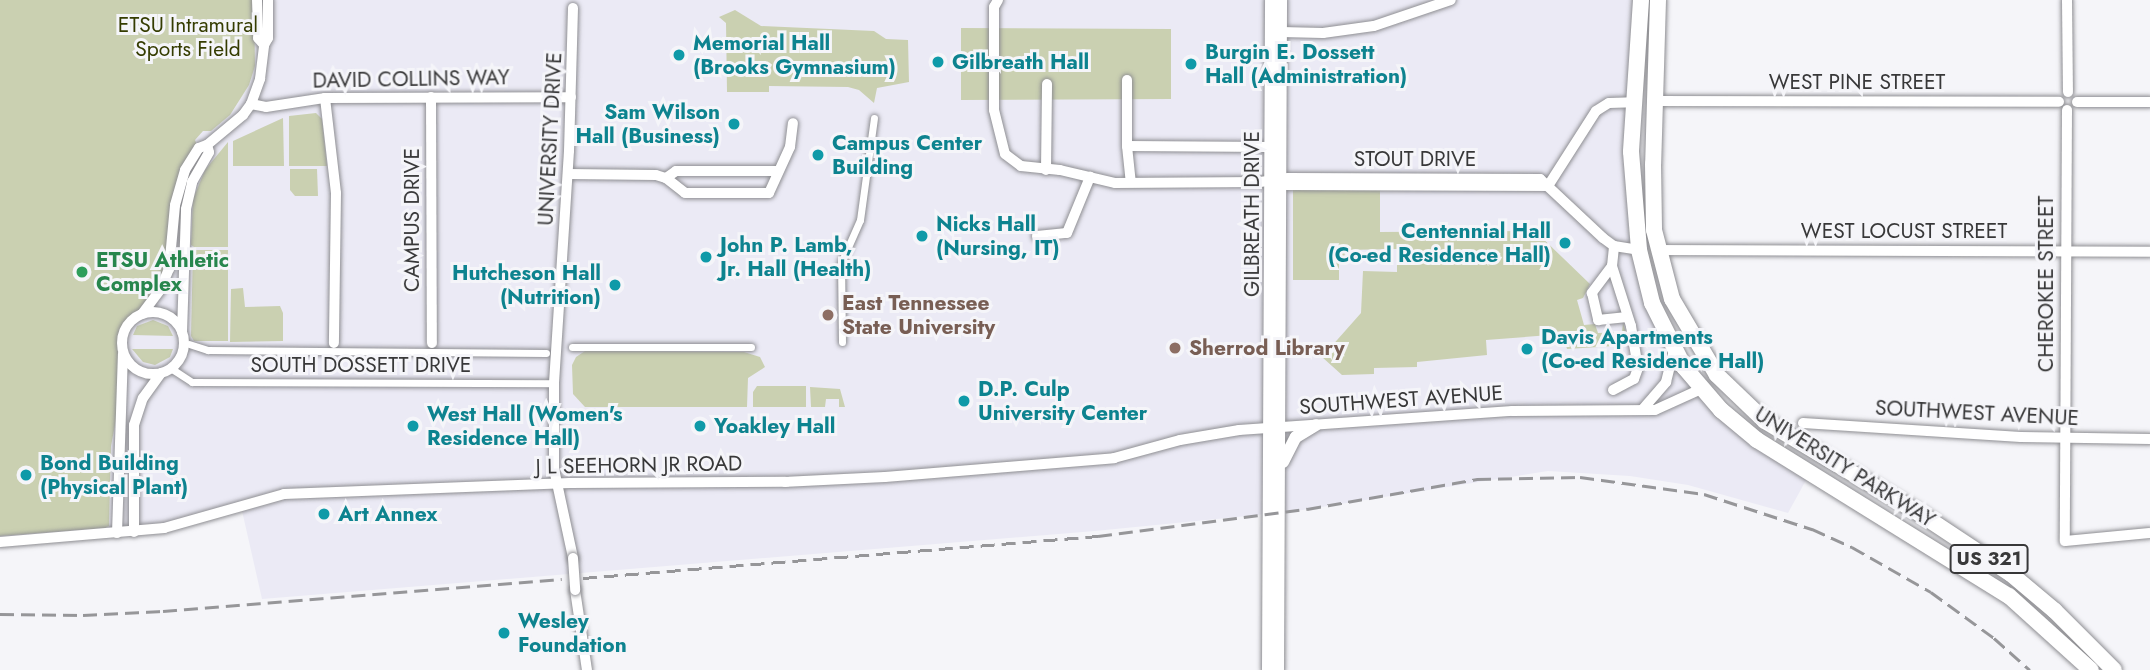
<!DOCTYPE html>
<style>
body{margin:0}
#map{position:relative;width:2150px;height:670px;overflow:hidden;background:#f5f5f9;font-family:Jost,sans-serif}
div>[style]{position:absolute}
[style*='--x']{left:calc(var(--x)*1px);top:calc(var(--y)*1px);width:calc(var(--w)*1px);rotate:calc(var(--a)*1deg)}
.built>*{inset:0;background:#ebeaf5}
.green>*{inset:0;background:#cad0b1}
.roads{filter:drop-shadow(0 0 2px #8e8e92) drop-shadow(0 0 2px #8e8e92)}
.pedestrian>*{height:7px;margin:-3.5px;padding:0 3.5px;transform-origin:3.5px;border-radius:3.5px;background:#fff}
.minor>*{height:10px;margin:-5px;padding:0 5px;transform-origin:5px;border-radius:5px;background:#fff}
.minor>.ring{margin:-5px;padding:0;box-sizing:content-box;background:none;border:10px solid #fff;border-radius:50%}
.tertiary>*{height:12px;margin:-6px;padding:0 6px;transform-origin:6px;border-radius:6px;background:#fff}
.trunk>*{height:16px;margin:-8px;padding:0 8px;transform-origin:8px;border-radius:8px;background:#fff}
.rail>*{height:2.5px;margin-top:-1.25px;transform-origin:0;background:repeating-linear-gradient(90deg,#969699 0 14px,transparent 0 21px)}
.bridges{filter:drop-shadow(0 0 2px #8e8e92) drop-shadow(0 0 2px #8e8e92)}
.minor-bridge>*{height:10px;margin:-5px;padding:0 5px;transform-origin:5px;border-radius:5px;background:#fff}
.dots>*{width:19px;height:19px;translate:-50% -50%;box-sizing:border-box;border:4px solid #f5f5f9;border-radius:50%}
span{translate:-50% -50%;white-space:nowrap;text-align:center;line-height:1.15;-webkit-text-stroke:6px #f5f5f9;paint-order:stroke}
.shield-label span{padding:2px 5px;background:#f5f5f9;border:2px solid;border-radius:5px;-webkit-text-stroke-width:0}
.shield-label{font-size:19px;color:#383839;font-weight:700}
.park-label{font-size:21px;color:#353c01}
.culture-label{font-size:21px;color:#0d838f;font-weight:700}
.left{translate:0 -50%;text-align:left}
.right{translate:-100% -50%;text-align:right}
.street-label{font-size:21px;color:#383839}
.leisure-label{font-size:21px;color:#27864d;font-weight:700}
.education-label{font-size:21px;color:#785e54;font-weight:700}
</style>
<div id="map">
<div class="built">
<i style="clip-path:polygon(0 0,1636px 0,1628px 229px,1639px 279px,1709px 397px,1810px 473px,1788px 513px,1688px 485px,1630px 476px,1548px 471px,1296px 511px,1095px 531px,262px 599px,240px 502px,164px 528px,0 537px)"></i>
</div>
<div class="green">
<i style="clip-path:polygon(0 0,254px 0,255px 66px,249px 85px,230px 115px,211px 131px,203px 131px,195px 140px,197px 145px,183px 166px,176px 183px,168px 260px,160px 284px,143px 306px,123px 325px,119px 336px,118px 409px,111px 446px,109px 526px,105px 528px,0 536px)"></i>
<i style="clip-path:polygon(735px 10px,761px 26px,874px 31px,886px 39px,908px 40px,909px 82px,877px 88px,874px 103px,859px 90px,848px 87px,769px 86px,769px 92px,727px 92px,726px 23px,719px 17px)"></i>
<i style="clip-path:polygon(961px 28px,1171px 29px,1171px 99px,961px 100px)"></i>
<i style="clip-path:polygon(316px 113px,322px 119px,327px 166px,289px 166px,289px 116px)"></i>
<i style="clip-path:polygon(283px 118px,284px 166px,233px 166px,233px 141px)"></i>
<i style="clip-path:polygon(228px 142px,228px 247px,194px 247px,191px 245px,193px 199px,205px 170px)"></i>
<i style="clip-path:polygon(290px 169px,317px 169px,318px 196px,295px 196px,290px 190px)"></i>
<i style="clip-path:polygon(1293px 187px,1380px 187px,1380px 232px,1535px 231px,1590px 284px,1583px 298px,1577px 300px,1584px 325px,1595px 324px,1598px 333px,1622px 332px,1623px 323px,1630px 345px,1567px 349px,1563px 334px,1486px 340px,1487px 355px,1417px 362px,1417px 367px,1374px 368px,1374px 374px,1342px 375px,1322px 357px,1361px 313px,1363px 271px,1397px 272px,1397px 249px,1345px 250px,1344px 264px,1339px 264px,1339px 280px,1293px 280px)"></i>
<i style="clip-path:polygon(193px 250px,228px 250px,228px 341px,194px 341px,191px 336px)"></i>
<i style="clip-path:polygon(243px 288px,245px 307px,280px 306px,283px 313px,283px 341px,230px 342px,231px 289px)"></i>
<i style="clip-path:polygon(153px 320px,168px 326px,173px 336px,133px 335px,137px 326px)"></i>
<i style="clip-path:polygon(132px 349px,173px 349px,170px 357px,155px 365px,143px 362px)"></i>
<i style="clip-path:polygon(585px 351px,744px 352px,760px 357px,765px 367px,748px 378px,747px 407px,585px 407px,573px 394px,572px 365px,576px 357px)"></i>
<i style="clip-path:polygon(757px 386px,806px 386px,806px 407px,753px 407px,753px 392px)"></i>
<i style="clip-path:polygon(810px 387px,840px 389px,845px 407px,839px 407px,839px 399px,826px 399px,825px 407px,811px 407px)"></i>
</div>
<div class="roads">
<div class="pedestrian">
<i style="--x:842;--y:342;--w:79;--a:-90.7"></i>
<i style="--x:841;--y:263;--w:47;--a:-66.2"></i>
<i style="--x:860;--y:220;--w:103;--a:-82.2"></i>
<i style="--x:189;--y:344;--w:20;--a:18"></i>
<i style="--x:208;--y:350;--w:338;--a:0.5"></i>
<i style="--x:572;--y:347;--w:179;--a:0"></i>
<i style="--x:172;--y:369;--w:24;--a:33"></i>
<i style="--x:192;--y:382;--w:362;--a:0.2"></i>
</div>
<div class="minor">
<i style="--x:257;--y:0;--w:38;--a:88"></i>
<i style="--x:258;--y:38;--w:9;--a:49"></i>
<i style="--x:998;--y:0;--w:8;--a:120"></i>
<i style="--x:994;--y:7;--w:103;--a:90"></i>
<i style="--x:994;--y:110;--w:45;--a:76"></i>
<i style="--x:1005;--y:154;--w:20;--a:37"></i>
<i style="--x:1021;--y:166;--w:39;--a:6"></i>
<i style="--x:1060;--y:170;--w:57;--a:13.3"></i>
<i style="--x:1115;--y:183;--w:145;--a:-0.4"></i>
<i style="--x:1260;--y:182;--w:28;--a:-8"></i>
<i style="--x:1288;--y:178;--w:252;--a:0.2"></i>
<i style="--x:1540;--y:179;--w:86;--a:43.1"></i>
<i style="--x:1603;--y:238;--w:14;--a:36"></i>
<i style="--x:1614;--y:246;--w:25;--a:9"></i>
<i style="--x:2067;--y:0;--w:92;--a:89.4"></i>
<i style="--x:573;--y:8;--w:143;--a:91.6"></i>
<i style="--x:569;--y:151;--w:232;--a:93.7"></i>
<i style="--x:554;--y:383;--w:86;--a:90"></i>
<i style="--x:554;--y:469;--w:91;--a:77.9"></i>
<i style="--x:1281;--y:32;--w:42;--a:1.4"></i>
<i style="--x:1323;--y:33;--w:51;--a:-7.8"></i>
<i style="--x:1374;--y:26;--w:81;--a:-18.7"></i>
<i style="--x:1127;--y:80;--w:66;--a:90"></i>
<i style="--x:1127;--y:146;--w:36;--a:84"></i>
<i style="--x:431;--y:97;--w:246;--a:89.8"></i>
<i style="--x:325;--y:98;--w:96;--a:83.4"></i>
<i style="--x:336;--y:193;--w:150;--a:90.8"></i>
<i style="--x:1654;--y:101;--w:405;--a:0.1"></i>
<i style="--x:2077;--y:102;--w:73;--a:0"></i>
<i style="--x:251;--y:104;--w:15;--a:11"></i>
<i style="--x:266;--y:107;--w:60;--a:-8.7"></i>
<i style="--x:325;--y:98;--w:246;--a:-0.2"></i>
<i style="--x:2067;--y:110;--w:431;--a:90.3"></i>
<i style="--x:2065;--y:541;--w:85;--a:-5.4"></i>
<i style="--x:1127;--y:146;--w:144;--a:0.4"></i>
<i style="--x:1046;--y:170;--w:86;--a:-89.3"></i>
<i style="--x:568;--y:174;--w:88;--a:0.7"></i>
<i style="--x:656;--y:175;--w:10;--a:17"></i>
<i style="--x:666;--y:178;--w:24;--a:38"></i>
<i style="--x:685;--y:193;--w:84;--a:0"></i>
<i style="--x:769;--y:193;--w:51;--a:-65.5"></i>
<i style="--x:790;--y:147;--w:24;--a:-83"></i>
<i style="--x:666;--y:178;--w:12;--a:-35"></i>
<i style="--x:676;--y:171;--w:101;--a:0"></i>
<i style="--x:1280;--y:181;--w:8;--a:30"></i>
<i style="--x:1287;--y:185;--w:261;--a:0.2"></i>
<i style="--x:1548;--y:186;--w:89;--a:-57.4"></i>
<i style="--x:1596;--y:111;--w:15;--a:-32"></i>
<i style="--x:1609;--y:103;--w:24;--a:-2"></i>
<i style="--x:1037;--y:236;--w:30;--a:-6"></i>
<i style="--x:1067;--y:233;--w:61;--a:-67.7"></i>
<i style="--x:1658;--y:250;--w:492;--a:0.2"></i>
<i style="--x:1612;--y:266;--w:34;--a:127"></i>
<i style="--x:1592;--y:293;--w:28;--a:77"></i>
<i style="--x:1598;--y:320;--w:29;--a:-6"></i>
<i class="ring" style="left:122px;top:312px;width:52px;height:52px"></i>
<i style="--x:142;--y:314;--w:30;--a:-53"></i>
<i style="--x:160;--y:290;--w:23;--a:-67"></i>
<i style="--x:169;--y:269;--w:64;--a:-84.6"></i>
<i style="--x:175;--y:205;--w:36;--a:-74"></i>
<i style="--x:185;--y:170;--w:26;--a:-58"></i>
<i style="--x:199;--y:148;--w:9;--a:-21"></i>
<i style="--x:207;--y:145;--w:47;--a:-39.8"></i>
<i style="--x:243;--y:115;--w:14;--a:-54"></i>
<i style="--x:251;--y:104;--w:27;--a:-70"></i>
<i style="--x:260;--y:79;--w:34;--a:-83"></i>
<i style="--x:264;--y:45;--w:8;--a:-60"></i>
<i style="--x:268;--y:38;--w:38;--a:-90"></i>
<i style="--x:182;--y:332;--w:123;--a:-88.1"></i>
<i style="--x:186;--y:209;--w:28;--a:-77"></i>
<i style="--x:192;--y:182;--w:34;--a:-60"></i>
<i style="--x:209;--y:152;--w:7;--a:-106"></i>
<i style="--x:1613;--y:390;--w:24;--a:-28"></i>
<i style="--x:1634;--y:379;--w:12;--a:-70"></i>
<i style="--x:1638;--y:368;--w:43;--a:-99.5"></i>
<i style="--x:1631;--y:326;--w:63;--a:-107.6"></i>
<i style="--x:1612;--y:266;--w:20;--a:-84"></i>
<i style="--x:1642;--y:410;--w:37;--a:-49"></i>
<i style="--x:1666;--y:382;--w:32;--a:-76"></i>
<i style="--x:1803;--y:423;--w:218;--a:3.7"></i>
<i style="--x:2021;--y:437;--w:129;--a:0.9"></i>
<i style="--x:134;--y:532;--w:107;--a:-90"></i>
<i style="--x:134;--y:425;--w:28;--a:-72"></i>
<i style="--x:143;--y:398;--w:31;--a:-54"></i>
<i style="--x:117;--y:533;--w:179;--a:-88.1"></i>
<i style="--x:0;--y:542;--w:165;--a:-4.9"></i>
<i style="--x:164;--y:528;--w:125;--a:-15.8"></i>
<i style="--x:284;--y:494;--w:286;--a:-2.2"></i>
<i style="--x:570;--y:483;--w:215;--a:-0.3"></i>
<i style="--x:785;--y:482;--w:100;--a:-2.9"></i>
<i style="--x:885;--y:477;--w:230;--a:-4.7"></i>
<i style="--x:1114;--y:458;--w:68;--a:-15.3"></i>
<i style="--x:1180;--y:440;--w:60;--a:-9.6"></i>
<i style="--x:1239;--y:430;--w:274;--a:-4"></i>
<i style="--x:1512;--y:411;--w:143;--a:-0.4"></i>
<i style="--x:1655;--y:410;--w:51;--a:-24.5"></i>
<i style="--x:575;--y:590;--w:81;--a:81.5"></i>
</div>
<div class="tertiary">
<i style="--x:1283;--y:462;--w:28;--a:-63"></i>
<i style="--x:1296;--y:437;--w:23;--a:-31"></i>
<i style="--x:1268;--y:670;--w:670;--a:-89.74"></i>
<i style="--x:1278;--y:670;--w:670;--a:-89.74"></i>
</div>
<div class="trunk">
<i style="--x:1641;--y:0;--w:152;--a:93.8"></i>
<i style="--x:1631;--y:152;--w:98;--a:85.3"></i>
<i style="--x:1639;--y:250;--w:55;--a:76.2"></i>
<i style="--x:1652;--y:303;--w:72;--a:63.4"></i>
<i style="--x:1684;--y:367;--w:57;--a:49.3"></i>
<i style="--x:1721;--y:410;--w:47;--a:39.8"></i>
<i style="--x:1757;--y:440;--w:296;--a:31.8"></i>
<i style="--x:2009;--y:596;--w:110;--a:42.1"></i>
<i style="--x:1658;--y:0;--w:164;--a:91.7"></i>
<i style="--x:1653;--y:164;--w:66;--a:89.1"></i>
<i style="--x:1654;--y:230;--w:71;--a:75.4"></i>
<i style="--x:1672;--y:299;--w:88;--a:59.4"></i>
<i style="--x:1717;--y:375;--w:66;--a:43.8"></i>
<i style="--x:1765;--y:421;--w:179;--a:30.9"></i>
<i style="--x:1919;--y:513;--w:110;--a:33.5"></i>
<i style="--x:2011;--y:574;--w:57;--a:40.1"></i>
<i style="--x:2055;--y:611;--w:83;--a:45"></i>
</div>
</div>
<div class="rail">
<i style="--x:583;--y:578;--w:517;--a:-4.66"></i>
<i style="--x:1098;--y:536;--w:211;--a:-7.4"></i>
<i style="--x:1307;--y:509;--w:173;--a:-10"></i>
<i style="--x:1477;--y:479;--w:103;--a:-1.1"></i>
<i style="--x:1580;--y:477;--w:125;--a:7.8"></i>
<i style="--x:1704;--y:494;--w:114;--a:18"></i>
<i style="--x:1812;--y:529;--w:44;--a:24.2"></i>
<i style="--x:1852;--y:547;--w:91;--a:29.7"></i>
<i style="--x:1931;--y:592;--w:78;--a:36.1"></i>
<i style="--x:1994;--y:638;--w:48;--a:41.6"></i>
<i style="--x:0;--y:614;--w:83;--a:0.7"></i>
<i style="--x:83;--y:615;--w:80;--a:-2.9"></i>
<i style="--x:163;--y:611;--w:400;--a:-4.6"></i>
</div>
<div class="bridges">
<div class="minor-bridge">
<i style="--x:573;--y:558;--w:32;--a:86"></i>
</div>
</div>
<div class="dots">
<i style="left:679px;top:55px;background:#0f9aa8"></i>
<i style="left:938px;top:62px;background:#0f9aa8"></i>
<i style="left:1191px;top:64px;background:#0f9aa8"></i>
<i style="left:734px;top:124px;background:#0f9aa8"></i>
<i style="left:818px;top:155px;background:#0f9aa8"></i>
<i style="left:922px;top:236px;background:#0f9aa8"></i>
<i style="left:1565px;top:243px;background:#0f9aa8"></i>
<i style="left:706px;top:257px;background:#0f9aa8"></i>
<i style="left:82px;top:272px;background:#2e9e5b"></i>
<i style="left:615px;top:285px;background:#0f9aa8"></i>
<i style="left:828px;top:315px;background:#8d6e63"></i>
<i style="left:1175px;top:348px;background:#8d6e63"></i>
<i style="left:1527px;top:349px;background:#0f9aa8"></i>
<i style="left:964px;top:401px;background:#0f9aa8"></i>
<i style="left:413px;top:426px;background:#0f9aa8"></i>
<i style="left:700px;top:426px;background:#0f9aa8"></i>
<i style="left:26px;top:475px;background:#0f9aa8"></i>
<i style="left:324px;top:514px;background:#0f9aa8"></i>
<i style="left:504px;top:633px;background:#0f9aa8"></i>
</div>
<div class="shield-label">
<span style="left:1989px;top:559px">US 321</span>
</div>
<div class="park-label">
<span style="left:188px;top:37px">ETSU Intramural<br>Sports Field</span>
</div>
<div class="culture-label">
<span class="left" style="left:693px;top:55px">Memorial Hall<br>(Brooks Gymnasium)</span>
<span class="left" style="left:1205px;top:64px">Burgin E. Dossett<br>Hall (Administration)</span>
<span class="left" style="left:952px;top:62px">Gilbreath Hall</span>
<span class="right" style="left:720px;top:124px">Sam Wilson<br>Hall (Business)</span>
<span class="left" style="left:832px;top:155px">Campus Center<br>Building</span>
<span class="left" style="left:936px;top:236px">Nicks Hall<br>(Nursing, IT)</span>
<span class="right" style="left:1551px;top:243px">Centennial Hall<br>(Co-ed Residence Hall)</span>
<span class="left" style="left:720px;top:257px">John P. Lamb,<br>Jr. Hall (Health)</span>
<span class="right" style="left:601px;top:285px">Hutcheson Hall<br>(Nutrition)</span>
<span class="left" style="left:1541px;top:349px">Davis Apartments<br>(Co-ed Residence Hall)</span>
<span class="left" style="left:978px;top:401px">D.P. Culp<br>University Center</span>
<span class="left" style="left:427px;top:426px">West Hall (Women's<br>Residence Hall)</span>
<span class="left" style="left:714px;top:426px">Yoakley Hall</span>
<span class="left" style="left:40px;top:475px">Bond Building<br>(Physical Plant)</span>
<span class="left" style="left:338px;top:514px">Art Annex</span>
<span class="left" style="left:518px;top:633px">Wesley<br>Foundation</span>
</div>
<div class="street-label">
<span style="left:411px;top:79px;rotate:-1deg">DAVID COLLINS WAY</span>
<span style="left:1857px;top:82px">WEST PINE STREET</span>
<span style="left:550px;top:139px;rotate:-87deg">UNIVERSITY DRIVE</span>
<span style="left:1415px;top:159px">STOUT DRIVE</span>
<span style="left:1252px;top:214px;rotate:-90deg">GILBREATH DRIVE</span>
<span style="left:412px;top:220px;rotate:-90deg">CAMPUS DRIVE</span>
<span style="left:1904px;top:231px">WEST LOCUST STREET</span>
<span style="left:2046px;top:284px;rotate:-90deg">CHEROKEE STREET</span>
<span style="left:361px;top:365px">SOUTH DOSSETT DRIVE</span>
<span style="left:1401px;top:400px;rotate:-4deg">SOUTHWEST AVENUE</span>
<span style="left:1977px;top:413px;rotate:3deg">SOUTHWEST AVENUE</span>
<span style="left:639px;top:465px;rotate:-1deg">J L SEEHORN JR ROAD</span>
<span style="left:1845px;top:467px;rotate:32deg">UNIVERSITY PARKWAY</span>
</div>
<div class="leisure-label">
<span class="left" style="left:96px;top:272px">ETSU Athletic<br>Complex</span>
</div>
<div class="education-label">
<span class="left" style="left:842px;top:315px">East Tennessee<br>State University</span>
<span class="left" style="left:1189px;top:348px">Sherrod Library</span>
</div>
</div>
